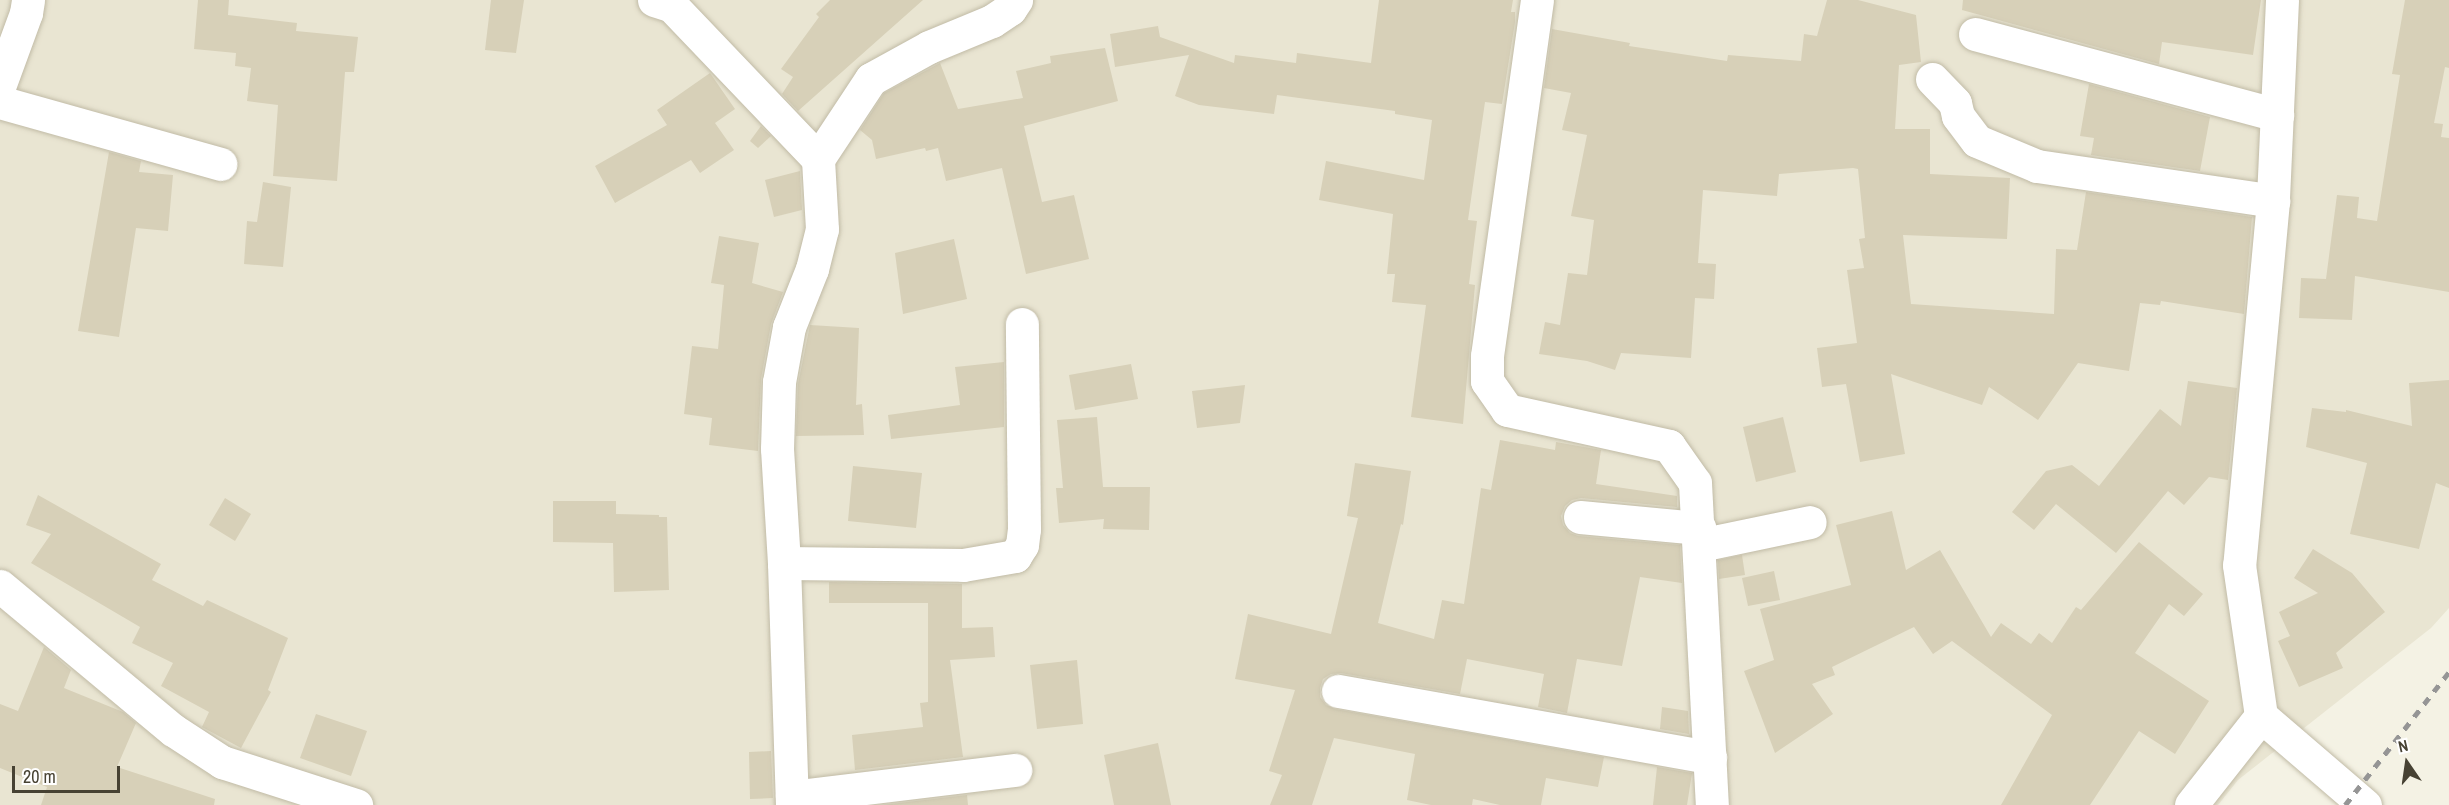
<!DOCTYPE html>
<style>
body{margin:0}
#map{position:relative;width:2449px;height:805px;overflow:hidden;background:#f4f2e4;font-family:"Archivo Narrow",sans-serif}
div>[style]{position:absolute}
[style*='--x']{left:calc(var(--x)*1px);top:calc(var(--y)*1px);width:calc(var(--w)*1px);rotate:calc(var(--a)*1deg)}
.residential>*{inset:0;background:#e9e5d2}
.building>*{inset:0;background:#d7d0b8}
.roads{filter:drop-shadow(0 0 2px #c1bba6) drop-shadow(0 0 2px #c1bba6)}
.minor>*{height:33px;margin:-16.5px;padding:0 16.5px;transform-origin:16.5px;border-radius:16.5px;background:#fff}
.rail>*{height:4.5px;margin-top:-2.25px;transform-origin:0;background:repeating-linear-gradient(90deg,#959595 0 8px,transparent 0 16px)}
span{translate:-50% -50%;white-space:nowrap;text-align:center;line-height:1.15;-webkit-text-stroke:4.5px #fff;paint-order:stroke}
.north{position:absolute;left:2377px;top:733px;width:60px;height:60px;-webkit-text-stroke:4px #fff;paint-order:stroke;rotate:347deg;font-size:16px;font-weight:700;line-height:24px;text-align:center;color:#474233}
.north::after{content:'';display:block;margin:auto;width:21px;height:27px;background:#474233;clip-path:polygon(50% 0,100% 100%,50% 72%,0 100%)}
.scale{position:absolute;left:12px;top:766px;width:108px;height:27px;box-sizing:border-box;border:3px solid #474233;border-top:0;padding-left:8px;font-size:18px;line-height:21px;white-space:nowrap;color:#474233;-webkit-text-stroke:4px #fff;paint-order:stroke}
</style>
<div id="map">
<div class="residential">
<i style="clip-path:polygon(0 0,2449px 0,2449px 608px,2431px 628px,2238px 780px,2218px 805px,0 805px)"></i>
</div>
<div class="building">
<i style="clip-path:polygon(198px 0,229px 0,228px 15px,297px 23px,296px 31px,358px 37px,354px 72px,345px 72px,337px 181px,273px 176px,278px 105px,247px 101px,251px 68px,235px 66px,236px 53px,194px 49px)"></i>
<i style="clip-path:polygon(491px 0,524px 0,516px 53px,485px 50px)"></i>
<i style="clip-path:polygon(830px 0,923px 0,798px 111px,782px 94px,793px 77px,781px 69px,819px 17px,816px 14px)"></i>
<i style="clip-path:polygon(1379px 0,1513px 0,1511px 12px,1515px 12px,1515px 22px,1502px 104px,1485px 102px,1468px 220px,1477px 221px,1469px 284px,1475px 285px,1463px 424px,1411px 417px,1426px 305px,1392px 302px,1395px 274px,1387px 274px,1393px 214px,1319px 200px,1326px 161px,1424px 180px,1432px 120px,1395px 114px,1395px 111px,1277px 95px,1274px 114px,1199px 105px,1175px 96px,1189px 55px,1115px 67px,1110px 34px,1158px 26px,1160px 37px,1234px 63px,1235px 55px,1296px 63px,1297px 53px,1371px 63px)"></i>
<i style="clip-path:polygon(1827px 0,1858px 0,1916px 15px,1921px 62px,1899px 65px,1895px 129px,1930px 129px,1930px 174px,2010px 178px,2007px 239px,1903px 235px,1911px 304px,2054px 314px,2056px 249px,2077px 250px,2086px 192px,2252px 217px,2244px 314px,2161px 301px,2160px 305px,2140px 303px,2129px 371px,2078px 363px,2038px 420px,1989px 387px,1982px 405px,1891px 374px,1905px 454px,1860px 462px,1846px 384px,1822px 387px,1817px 348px,1857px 343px,1847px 270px,1864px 268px,1859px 239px,1865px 238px,1858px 169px,1853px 168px,1779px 174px,1777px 196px,1703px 190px,1698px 263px,1716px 264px,1714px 299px,1695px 298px,1691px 358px,1621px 353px,1615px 370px,1587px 361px,1539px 354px,1545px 322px,1560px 325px,1568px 273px,1587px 275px,1594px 220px,1571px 216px,1587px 135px,1562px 130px,1571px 93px,1544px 88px,1552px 29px,1630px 43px,1629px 46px,1727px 61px,1728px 55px,1801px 61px,1804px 34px,1817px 36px)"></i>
<i style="clip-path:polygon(1963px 0,2261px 0,2253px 55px,2162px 42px,2159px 64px,1962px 10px)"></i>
<i style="clip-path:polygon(2405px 0,2449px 0,2449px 68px,2445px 67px,2434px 123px,2443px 124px,2441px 137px,2449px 138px,2449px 292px,2355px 276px,2352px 320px,2299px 318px,2301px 278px,2326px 279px,2337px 195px,2359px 197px,2357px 218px,2377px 221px,2400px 75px,2392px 74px)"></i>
<i style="clip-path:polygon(1105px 48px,1118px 101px,1024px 126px,1042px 202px,1074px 195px,1089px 259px,1026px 274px,1002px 168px,946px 181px,938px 148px,926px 151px,925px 148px,876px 159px,872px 140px,860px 130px,884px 93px,940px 63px,958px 109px,1023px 98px,1016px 71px,1051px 63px,1050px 56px)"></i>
<i style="clip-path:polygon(710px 73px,735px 109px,715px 123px,734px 150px,700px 173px,691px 160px,615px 203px,595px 166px,667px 125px,657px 110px)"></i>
<i style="clip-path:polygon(2089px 84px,2210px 117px,2200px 171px,2091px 155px,2094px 138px,2080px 136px)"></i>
<i style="clip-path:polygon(761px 126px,771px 136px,758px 148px,750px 141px)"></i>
<i style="clip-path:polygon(109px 152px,141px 161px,139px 172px,173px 175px,168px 231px,136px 228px,119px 337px,78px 331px)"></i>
<i style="clip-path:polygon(800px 171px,802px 210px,774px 217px,765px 180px)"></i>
<i style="clip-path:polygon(263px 182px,291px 187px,283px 267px,244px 264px,247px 221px,257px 222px)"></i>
<i style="clip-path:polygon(719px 236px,759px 243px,752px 283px,783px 292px,771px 324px,761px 379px,758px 451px,709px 445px,712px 418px,684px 414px,692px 346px,718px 349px,724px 285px,711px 283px)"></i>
<i style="clip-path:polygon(954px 239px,967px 299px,903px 314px,895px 253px)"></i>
<i style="clip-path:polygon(810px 325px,859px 328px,856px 405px,862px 404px,864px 435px,796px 436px,798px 384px)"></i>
<i style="clip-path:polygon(1004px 362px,1004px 427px,891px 439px,888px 415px,960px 405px,955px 367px)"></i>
<i style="clip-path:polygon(1131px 364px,1138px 399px,1075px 410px,1069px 375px)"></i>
<i style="clip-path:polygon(2449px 380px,2449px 488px,2436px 483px,2419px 549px,2350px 534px,2367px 463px,2306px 447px,2312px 408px,2346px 412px,2346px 410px,2412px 426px,2409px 383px)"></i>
<i style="clip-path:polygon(2188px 381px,2237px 388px,2228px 480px,2209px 477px,2184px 505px,2168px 491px,2116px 553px,2056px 504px,2034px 530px,2012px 512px,2046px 471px,2072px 465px,2099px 486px,2160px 409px,2181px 426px)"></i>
<i style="clip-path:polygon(1245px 385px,1240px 423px,1197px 428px,1192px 391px)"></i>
<i style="clip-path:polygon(1097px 417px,1103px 487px,1150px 487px,1149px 530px,1103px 529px,1104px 519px,1059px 523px,1056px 488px,1063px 488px,1057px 420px)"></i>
<i style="clip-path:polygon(1783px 417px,1796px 472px,1756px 482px,1743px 427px)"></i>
<i style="clip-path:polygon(1500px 440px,1555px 450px,1556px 442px,1601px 450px,1596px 484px,1677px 496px,1677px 507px,1581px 498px,1572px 500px,1565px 506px,1561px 516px,1563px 525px,1570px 533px,1578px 536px,1680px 545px,1682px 583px,1640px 577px,1622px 666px,1577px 659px,1567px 713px,1538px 707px,1544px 674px,1467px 659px,1460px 694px,1341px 673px,1331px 674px,1323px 679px,1320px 688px,1320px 697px,1326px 705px,1335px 709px,1604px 757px,1598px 787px,1546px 778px,1541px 805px,1500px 805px,1473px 799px,1472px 805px,1431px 805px,1407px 800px,1415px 754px,1334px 738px,1312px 805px,1270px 805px,1282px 775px,1269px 771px,1295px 690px,1235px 679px,1248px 614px,1331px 634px,1358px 518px,1347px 516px,1355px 463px,1411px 471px,1403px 525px,1401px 524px,1378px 623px,1434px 639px,1442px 600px,1464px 604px,1481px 488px,1491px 490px)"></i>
<i style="clip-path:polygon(853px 466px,922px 473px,916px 528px,848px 521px)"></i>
<i style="clip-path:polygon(38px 495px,161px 564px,152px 580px,203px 606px,207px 600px,288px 638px,268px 690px,271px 692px,241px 748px,202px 727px,209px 712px,161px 686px,173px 663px,132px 643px,140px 627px,31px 563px,51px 534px,26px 525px)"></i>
<i style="clip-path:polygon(225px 498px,251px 514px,235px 541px,209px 525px)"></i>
<i style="clip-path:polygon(553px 501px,616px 501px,616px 514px,659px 515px,659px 517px,667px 517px,669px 590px,614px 592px,613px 543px,553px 542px)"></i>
<i style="clip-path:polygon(1892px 511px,1906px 570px,1940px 550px,1991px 637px,2001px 623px,2031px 644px,2039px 633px,2052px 643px,2076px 607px,2081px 610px,2139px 542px,2203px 594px,2184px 616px,2169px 604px,2135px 653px,2209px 701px,2175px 754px,2139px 731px,2090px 805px,2001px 805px,2052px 715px,1952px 641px,1933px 654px,1914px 627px,1832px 667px,1835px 675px,1812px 684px,1833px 714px,1775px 753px,1744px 671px,1774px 660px,1760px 609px,1851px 585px,1836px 525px)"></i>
<i style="clip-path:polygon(2313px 549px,2352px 573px,2385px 612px,2336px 653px,2343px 668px,2299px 687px,2278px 641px,2290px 636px,2279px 612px,2318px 593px,2294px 578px)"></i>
<i style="clip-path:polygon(1742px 555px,1745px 575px,1719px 579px,1718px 560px)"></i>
<i style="clip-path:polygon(1774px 571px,1780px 600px,1748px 606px,1742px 578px)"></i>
<i style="clip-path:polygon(829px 582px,962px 584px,962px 628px,993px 627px,995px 657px,950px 660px,963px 757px,855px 770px,852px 735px,923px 727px,920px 703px,928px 702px,928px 603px,829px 603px)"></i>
<i style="clip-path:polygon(44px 647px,71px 670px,64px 688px,123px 712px,136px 723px,117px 767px,215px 799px,214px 805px,41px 805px,47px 787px,0 768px,0 704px,18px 711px)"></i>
<i style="clip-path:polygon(1077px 660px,1083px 724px,1037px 729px,1030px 665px)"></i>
<i style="clip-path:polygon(1662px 707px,1688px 711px,1689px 734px,1660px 729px)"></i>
<i style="clip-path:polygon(316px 714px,367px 731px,351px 776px,300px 758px)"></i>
<i style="clip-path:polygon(1158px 743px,1171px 805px,1114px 805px,1104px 755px)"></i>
<i style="clip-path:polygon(771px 751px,773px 798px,750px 799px,749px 752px)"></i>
<i style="clip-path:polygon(1657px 767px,1692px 773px,1687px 805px,1653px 805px)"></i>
<i style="clip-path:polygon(967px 795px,968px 805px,882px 805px)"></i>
</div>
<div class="roads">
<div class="minor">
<i style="--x:654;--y:0;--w:19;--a:18"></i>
<i style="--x:672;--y:6;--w:211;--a:46.3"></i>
<i style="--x:1537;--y:0;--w:359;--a:98"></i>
<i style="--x:1487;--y:356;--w:25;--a:90"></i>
<i style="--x:1487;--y:381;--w:35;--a:55"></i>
<i style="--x:1507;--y:410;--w:166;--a:12.5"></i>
<i style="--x:1669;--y:446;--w:45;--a:54.9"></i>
<i style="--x:1695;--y:483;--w:322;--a:87"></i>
<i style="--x:2282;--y:0;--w:201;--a:92.6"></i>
<i style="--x:2273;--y:201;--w:366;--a:95.3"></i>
<i style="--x:2239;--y:565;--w:153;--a:81.7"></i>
<i style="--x:2261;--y:716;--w:137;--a:40.6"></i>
<i style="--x:1975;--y:34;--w:313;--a:15"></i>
<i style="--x:1932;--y:79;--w:33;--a:46"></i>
<i style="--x:1955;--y:103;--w:13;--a:77"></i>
<i style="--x:1958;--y:116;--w:31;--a:53"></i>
<i style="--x:1977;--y:141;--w:65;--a:22.6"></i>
<i style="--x:2037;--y:166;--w:239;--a:8.4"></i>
<i style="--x:0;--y:84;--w:76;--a:-69.9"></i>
<i style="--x:26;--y:13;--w:13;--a:-81"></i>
<i style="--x:0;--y:102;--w:229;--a:15.7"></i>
<i style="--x:1580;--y:517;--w:120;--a:5.3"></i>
<i style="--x:1700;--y:545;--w:112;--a:-11.8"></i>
<i style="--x:784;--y:563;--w:179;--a:0.6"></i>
<i style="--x:963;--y:565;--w:53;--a:-9.8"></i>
<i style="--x:1015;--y:556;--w:13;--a:-58"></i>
<i style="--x:1022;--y:545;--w:16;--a:-83"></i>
<i style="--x:1024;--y:529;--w:205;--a:-90.6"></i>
<i style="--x:0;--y:586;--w:225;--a:39.8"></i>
<i style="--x:173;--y:730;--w:59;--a:33.1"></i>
<i style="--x:222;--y:762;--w:141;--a:17.8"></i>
<i style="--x:1338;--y:691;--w:378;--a:10.1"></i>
<i style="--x:792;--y:797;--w:225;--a:-6.9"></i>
<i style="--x:792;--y:805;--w:242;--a:-91.9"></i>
<i style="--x:784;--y:563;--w:114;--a:-93.5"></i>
<i style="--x:777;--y:449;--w:67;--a:-88.3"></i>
<i style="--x:779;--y:382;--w:56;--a:-79.7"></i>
<i style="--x:789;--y:327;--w:62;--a:-68.4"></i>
<i style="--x:812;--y:269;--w:41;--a:-76"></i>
<i style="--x:822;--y:229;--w:70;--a:-93.3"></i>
<i style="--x:818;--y:159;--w:96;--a:-56.5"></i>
<i style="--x:871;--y:79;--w:66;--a:-28.9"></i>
<i style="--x:929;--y:47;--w:68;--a:-22.4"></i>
<i style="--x:992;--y:21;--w:22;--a:-34"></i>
<i style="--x:1010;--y:9;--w:11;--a:-56"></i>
<i style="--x:2191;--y:805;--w:113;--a:-51.8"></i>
</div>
</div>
<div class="rail">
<i style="--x:2345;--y:805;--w:169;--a:-52"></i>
</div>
<div class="north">N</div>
<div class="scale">20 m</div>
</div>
